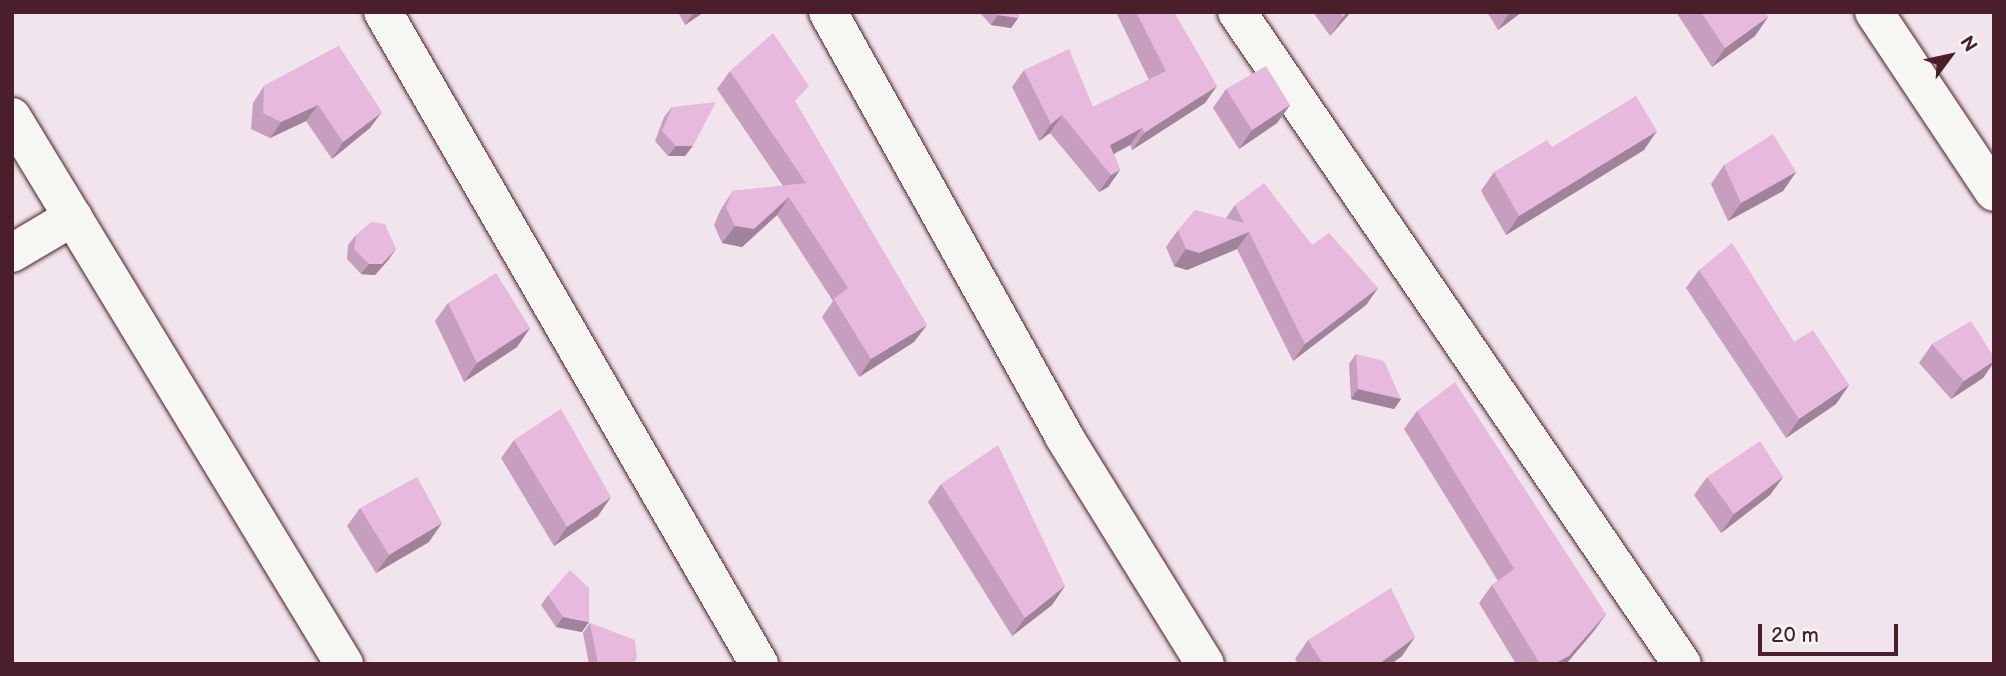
<!DOCTYPE html>
<style>
body{margin:0}
#map{position:relative;width:2006px;height:676px;overflow:hidden;background:#f1e4ec;font-family:"Balsamiq Sans",sans-serif}
div>[style]{position:absolute}
[style*='--x']{left:calc(var(--x)*1px);top:calc(var(--y)*1px);width:calc(var(--w)*1px);rotate:calc(var(--a)*1deg)}
.roads{filter:drop-shadow(0 0 2px #4a1f2b) drop-shadow(0 0 2px #4a1f2b)}
.street>*{height:38px;margin:-19px;padding:0 19px;transform-origin:19px;border-radius:19px;background:#f6f6f2}
.wall>*{inset:0;background:#c69fbe}
.shaded-wall>*{inset:0;background:#a1829b}
.building>*{inset:0;background:#e6b9dd}
span{translate:-50% -50%;white-space:nowrap;text-align:center;line-height:1.15;-webkit-text-stroke:5px #f6f6f2;paint-order:stroke}
.frame{position:absolute;inset:0;border:14px solid #4a1f2b;pointer-events:none}
.north{position:absolute;left:1915px;top:21px;width:70px;height:70px;-webkit-text-stroke:5px #f6f6f2;paint-order:stroke;rotate:57deg;font-size:19px;font-weight:700;line-height:28px;text-align:center;color:#4a1f2b}
.north::after{content:'';display:block;margin:auto;width:24px;height:32px;background:#4a1f2b;clip-path:polygon(50% 0,100% 100%,50% 72%,0 100%)}
.scale{position:absolute;left:1758px;top:624px;width:140px;height:32px;box-sizing:border-box;border:4px solid #4a1f2b;border-top:0;padding-left:9px;font-size:21px;line-height:24px;white-space:nowrap;color:#4a1f2b;-webkit-text-stroke:5px #f6f6f2;paint-order:stroke}
</style>
<div id="map">
<div class="roads">
<div class="street">
<i style="--x:383;--y:12;--w:753;--a:60.03"></i>
<i style="--x:828;--y:12;--w:484;--a:60.9"></i>
<i style="--x:1063;--y:435;--w:269;--a:58.2"></i>
<i style="--x:1237;--y:12;--w:789;--a:55.69"></i>
<i style="--x:1874;--y:12;--w:216;--a:56.3"></i>
<i style="--x:12;--y:117;--w:640;--a:58.74"></i>
<i style="--x:12;--y:253;--w:71;--a:-30.5"></i>
</div>
</div>
<div class="wall">
<i style="clip-path:polygon(678px 12px,704px 12px,685px 25px)"></i>
<i style="clip-path:polygon(979px 12px,1020px 12px,1018px 18px,1011px 28px,991px 25px)"></i>
<i style="clip-path:polygon(1116px 12px,1174px 12px,1205px 103px,1132px 150px,1130px 145px,1114px 154px,1120px 170px,1108px 187px,1099px 192px,1050px 133px,1039px 141px,1012px 87px,1024px 70px,1093px 107px,1149px 80px)"></i>
<i style="clip-path:polygon(1313px 12px,1351px 12px,1330px 36px)"></i>
<i style="clip-path:polygon(1487px 12px,1522px 12px,1498px 30px)"></i>
<i style="clip-path:polygon(1676px 12px,1765px 12px,1768px 17px,1755px 36px,1712px 67px)"></i>
<i style="clip-path:polygon(339px 46px,370px 128px,332px 159px,306px 121px,270px 138px,251px 129px,253px 103px,264px 86px)"></i>
<i style="clip-path:polygon(730px 71px,796px 103px,914px 342px,859px 377px,822px 317px,833px 301px,777px 215px,742px 247px,722px 243px,714px 225px,721px 209px,733px 191px,783px 186px,717px 89px)"></i>
<i style="clip-path:polygon(1226px 89px,1290px 105px,1277px 123px,1239px 149px,1213px 108px)"></i>
<i style="clip-path:polygon(672px 107px,685px 156px,668px 156px,655px 141px,664px 117px)"></i>
<i style="clip-path:polygon(1552px 147px,1644px 150px,1506px 235px,1481px 191px,1494px 172px)"></i>
<i style="clip-path:polygon(1724px 165px,1796px 172px,1783px 191px,1728px 221px,1711px 184px)"></i>
<i style="clip-path:polygon(1235px 205px,1312px 245px,1378px 288px,1366px 305px,1293px 361px,1237px 249px,1187px 270px,1174px 266px,1166px 247px,1178px 230px,1226px 218px)"></i>
<i style="clip-path:polygon(356px 235px,389px 259px,375px 275px,361px 274px,347px 259px,348px 245px)"></i>
<i style="clip-path:polygon(1699px 270px,1849px 385px,1836px 404px,1786px 438px,1686px 288px)"></i>
<i style="clip-path:polygon(448px 303px,530px 328px,517px 347px,464px 382px,435px 321px)"></i>
<i style="clip-path:polygon(1932px 344px,1994px 357px,1994px 363px,1983px 378px,1951px 399px,1919px 363px)"></i>
<i style="clip-path:polygon(1356px 354px,1401px 399px,1394px 409px,1351px 399px,1349px 364px)"></i>
<i style="clip-path:polygon(1417px 411px,1606px 614px,1593px 632px,1566px 664px,1516px 664px,1479px 603px,1492px 585px,1498px 581px,1404px 429px)"></i>
<i style="clip-path:polygon(514px 440px,598px 516px,554px 546px,501px 458px)"></i>
<i style="clip-path:polygon(1707px 477px,1783px 477px,1770px 495px,1721px 533px,1694px 495px)"></i>
<i style="clip-path:polygon(941px 484px,1065px 586px,1052px 605px,1012px 636px,928px 502px)"></i>
<i style="clip-path:polygon(360px 508px,429px 542px,376px 573px,347px 526px)"></i>
<i style="clip-path:polygon(548px 595px,582px 632px,556px 627px,541px 605px)"></i>
<i style="clip-path:polygon(590px 623px,633px 664px,589px 664px,583px 633px)"></i>
<i style="clip-path:polygon(1308px 640px,1402px 656px,1391px 664px,1298px 664px,1295px 659px)"></i>
</div>
<div class="shaded-wall">
<i style="clip-path:polygon(694px 12px,704px 12px,685px 25px)"></i>
<i style="clip-path:polygon(1347px 12px,1351px 12px,1330px 36px,1343px 17px)"></i>
<i style="clip-path:polygon(1510px 12px,1522px 12px,1498px 30px)"></i>
<i style="clip-path:polygon(998px 15px,1018px 18px,1011px 28px,991px 25px)"></i>
<i style="clip-path:polygon(1768px 17px,1755px 36px,1712px 67px,1725px 48px)"></i>
<i style="clip-path:polygon(1217px 86px,1205px 103px,1132px 150px,1144px 133px)"></i>
<i style="clip-path:polygon(318px 105px,306px 121px,270px 138px,281px 122px)"></i>
<i style="clip-path:polygon(1290px 105px,1277px 123px,1239px 149px,1252px 130px)"></i>
<i style="clip-path:polygon(382px 112px,370px 128px,332px 159px,343px 142px)"></i>
<i style="clip-path:polygon(1062px 115px,1050px 133px,1039px 141px,1051px 124px)"></i>
<i style="clip-path:polygon(1142px 128px,1130px 145px,1100px 161px,1110px 145px)"></i>
<i style="clip-path:polygon(1657px 131px,1644px 150px,1506px 235px,1519px 216px)"></i>
<i style="clip-path:polygon(676px 146px,693px 146px,685px 156px,668px 156px)"></i>
<i style="clip-path:polygon(1120px 170px,1108px 187px,1099px 192px,1111px 175px)"></i>
<i style="clip-path:polygon(1796px 172px,1783px 191px,1728px 221px,1741px 203px)"></i>
<i style="clip-path:polygon(789px 197px,777px 215px,742px 247px,722px 243px,735px 226px)"></i>
<i style="clip-path:polygon(1249px 232px,1237px 249px,1187px 270px,1174px 266px,1186px 249px)"></i>
<i style="clip-path:polygon(396px 249px,389px 259px,375px 275px,361px 274px,369px 264px)"></i>
<i style="clip-path:polygon(1378px 288px,1366px 305px,1293px 361px,1305px 344px)"></i>
<i style="clip-path:polygon(927px 325px,914px 342px,859px 377px,871px 359px)"></i>
<i style="clip-path:polygon(530px 328px,517px 347px,464px 382px,477px 363px)"></i>
<i style="clip-path:polygon(1994px 361px,1983px 378px,1951px 399px,1964px 381px)"></i>
<i style="clip-path:polygon(1849px 385px,1836px 404px,1786px 438px,1799px 419px)"></i>
<i style="clip-path:polygon(1358px 389px,1401px 399px,1394px 409px,1351px 399px)"></i>
<i style="clip-path:polygon(1783px 477px,1770px 495px,1721px 533px,1734px 514px)"></i>
<i style="clip-path:polygon(611px 497px,598px 516px,554px 546px,567px 527px)"></i>
<i style="clip-path:polygon(442px 523px,429px 542px,376px 573px,389px 555px)"></i>
<i style="clip-path:polygon(1065px 586px,1052px 605px,1012px 636px,1025px 618px)"></i>
<i style="clip-path:polygon(1606px 614px,1593px 632px,1566px 664px,1554px 664px)"></i>
<i style="clip-path:polygon(563px 617px,589px 622px,582px 632px,556px 627px)"></i>
<i style="clip-path:polygon(1415px 637px,1402px 656px,1391px 664px,1379px 664px)"></i>
</div>
<div class="building">
<i style="clip-path:polygon(996px 12px,1020px 12px,1018px 18px,998px 15px)"></i>
<i style="clip-path:polygon(1136px 12px,1174px 12px,1217px 86px,1144px 133px,1142px 128px,1110px 145px,1120px 170px,1111px 175px,1062px 115px,1051px 124px,1024px 70px,1069px 49px,1093px 107px,1166px 71px)"></i>
<i style="clip-path:polygon(1339px 12px,1347px 12px,1343px 17px)"></i>
<i style="clip-path:polygon(1701px 12px,1765px 12px,1768px 17px,1725px 48px)"></i>
<i style="clip-path:polygon(773px 33px,809px 86px,795px 101px,927px 325px,871px 359px,834px 299px,848px 288px,789px 197px,754px 229px,735px 226px,726px 207px,733px 191px,806px 183px,730px 71px)"></i>
<i style="clip-path:polygon(339px 46px,382px 112px,343px 142px,318px 105px,281px 122px,263px 113px,264px 86px)"></i>
<i style="clip-path:polygon(1266px 66px,1290px 105px,1252px 130px,1226px 89px)"></i>
<i style="clip-path:polygon(1636px 96px,1657px 131px,1519px 216px,1494px 172px,1547px 140px,1552px 147px)"></i>
<i style="clip-path:polygon(716px 102px,693px 146px,676px 146px,662px 131px,672px 107px)"></i>
<i style="clip-path:polygon(1773px 134px,1796px 172px,1741px 203px,1724px 165px)"></i>
<i style="clip-path:polygon(1264px 183px,1312px 245px,1329px 233px,1378px 288px,1305px 344px,1249px 232px,1199px 253px,1186px 249px,1178px 230px,1195px 210px,1244px 223px,1235px 205px)"></i>
<i style="clip-path:polygon(371px 222px,385px 224px,396px 249px,382px 264px,369px 264px,354px 249px,356px 235px)"></i>
<i style="clip-path:polygon(1732px 243px,1794px 342px,1813px 330px,1849px 385px,1799px 419px,1699px 270px)"></i>
<i style="clip-path:polygon(496px 273px,530px 328px,477px 363px,448px 303px)"></i>
<i style="clip-path:polygon(1971px 321px,1994px 357px,1994px 361px,1964px 381px,1932px 344px)"></i>
<i style="clip-path:polygon(1356px 354px,1384px 361px,1401px 399px,1358px 389px)"></i>
<i style="clip-path:polygon(1455px 382px,1606px 614px,1569px 656px,1554px 664px,1540px 664px,1492px 585px,1514px 569px,1417px 411px)"></i>
<i style="clip-path:polygon(561px 409px,611px 497px,567px 527px,514px 440px)"></i>
<i style="clip-path:polygon(1760px 441px,1783px 477px,1734px 514px,1707px 477px)"></i>
<i style="clip-path:polygon(998px 445px,1065px 586px,1025px 618px,941px 484px)"></i>
<i style="clip-path:polygon(417px 477px,442px 523px,389px 555px,360px 508px)"></i>
<i style="clip-path:polygon(570px 570px,589px 588px,589px 622px,563px 617px,548px 595px)"></i>
<i style="clip-path:polygon(1391px 588px,1415px 637px,1379px 664px,1323px 664px,1308px 640px)"></i>
<i style="clip-path:polygon(590px 623px,635px 640px,637px 658px,633px 664px,598px 664px)"></i>
</div>
<div class="frame"></div>
<div class="north">N</div>
<div class="scale">20 m</div>
</div>
